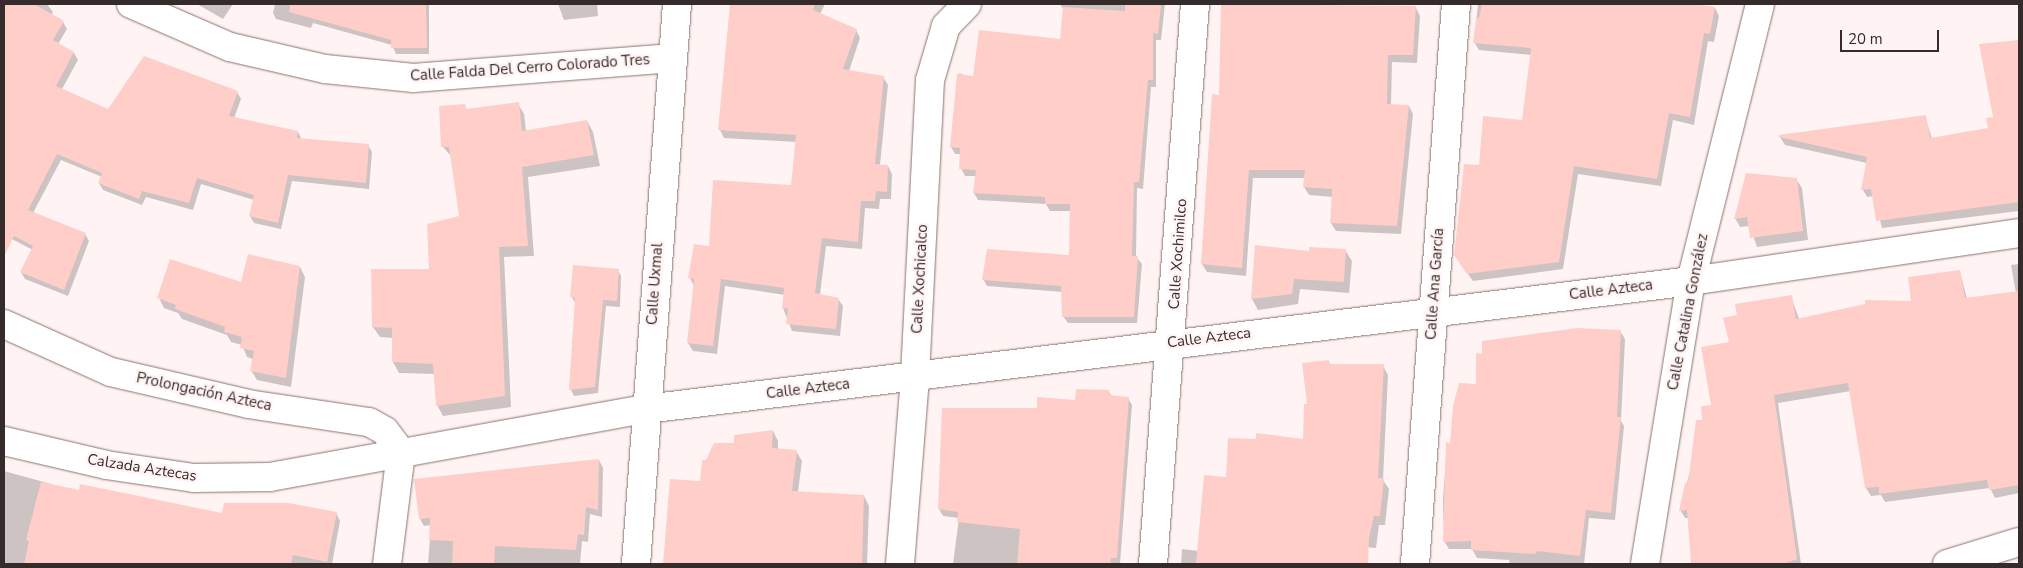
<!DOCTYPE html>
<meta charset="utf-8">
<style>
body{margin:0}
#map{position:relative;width:2023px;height:568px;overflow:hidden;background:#fff4f3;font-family:"Nunito Sans",sans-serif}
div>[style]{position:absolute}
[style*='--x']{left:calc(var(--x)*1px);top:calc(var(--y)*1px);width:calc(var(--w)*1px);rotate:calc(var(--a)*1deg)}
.shadow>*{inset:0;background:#0003}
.building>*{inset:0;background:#ffcec8}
.roads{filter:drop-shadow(0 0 1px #8a7370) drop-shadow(0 0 1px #8a7370)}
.street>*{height:28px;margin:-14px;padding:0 14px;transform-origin:14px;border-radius:14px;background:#fff}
.secondary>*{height:28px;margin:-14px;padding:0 14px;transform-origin:14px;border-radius:14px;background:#fff}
span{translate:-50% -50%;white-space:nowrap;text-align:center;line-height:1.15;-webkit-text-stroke:5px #fff4f3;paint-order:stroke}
.street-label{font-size:15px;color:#352b2a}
.frame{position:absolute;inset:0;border:5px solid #352b2a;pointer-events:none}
.scale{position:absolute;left:1840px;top:30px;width:99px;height:22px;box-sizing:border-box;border:2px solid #352b2a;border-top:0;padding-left:6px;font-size:15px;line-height:18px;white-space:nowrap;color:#352b2a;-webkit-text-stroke:4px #fff4f3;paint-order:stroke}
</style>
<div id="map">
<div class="shadow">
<i style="clip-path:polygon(9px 4px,47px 4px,53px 12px,51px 15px,63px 22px,67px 29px,58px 44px,74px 53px,78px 60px,62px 89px,109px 110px,237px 92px,241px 99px,234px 118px,298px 132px,302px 140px,368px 145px,372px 152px,369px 189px,292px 181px,281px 229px,254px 223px,250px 216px,254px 200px,201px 184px,193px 210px,146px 197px,142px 205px,103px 190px,99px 183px,102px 177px,61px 160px,33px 213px,85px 234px,89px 241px,68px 296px,25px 279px,21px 272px,33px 250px,4px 235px,4px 12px)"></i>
<i style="clip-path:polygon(197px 4px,233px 4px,223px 19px)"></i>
<i style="clip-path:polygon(275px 4px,429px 4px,429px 54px,396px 54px,392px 45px,313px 23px,311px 28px,276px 19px,273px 13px)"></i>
<i style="clip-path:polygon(558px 4px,597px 4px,598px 16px,564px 20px)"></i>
<i style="clip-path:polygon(759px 4px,825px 4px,820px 14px,856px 30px,860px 38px,849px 71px,883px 77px,888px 85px,880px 165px,888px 166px,892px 174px,891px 199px,880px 199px,879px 209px,865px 208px,862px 249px,826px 246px,820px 295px,838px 299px,843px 306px,840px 336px,792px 331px,783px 308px,785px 295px,725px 286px,717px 354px,693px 351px,688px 343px,694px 286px,690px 278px,710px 247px,793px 187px,796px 142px,724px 138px,720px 130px)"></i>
<i style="clip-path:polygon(1060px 4px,1165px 4px,1161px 40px,1156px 40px,1156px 87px,1151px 87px,1143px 189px,1137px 188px,1136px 257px,1142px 264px,1137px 323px,1068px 323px,1063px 316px,1063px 292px,987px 286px,983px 279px,1070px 256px,1071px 211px,1050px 211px,1046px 204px,978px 200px,974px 193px,976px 176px,965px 176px,961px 168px,961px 154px,955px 154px,951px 147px,959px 73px,1023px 100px,1085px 43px)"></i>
<i style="clip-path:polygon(1222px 4px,1416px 8px,1420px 16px,1417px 63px,1392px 62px,1391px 105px,1409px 106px,1413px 114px,1401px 234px,1336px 231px,1331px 223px,1333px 197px,1309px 195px,1304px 187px,1305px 178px,1253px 178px,1246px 276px,1207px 272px,1202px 264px,1220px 96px)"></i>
<i style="clip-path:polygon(1478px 4px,1687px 4px,1715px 8px,1719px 16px,1714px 42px,1708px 41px,1694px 125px,1673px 120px,1661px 186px,1578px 174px,1563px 269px,1473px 281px,1460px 263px,1480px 166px,1523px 121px,1531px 55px,1479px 50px,1474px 42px)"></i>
<i style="clip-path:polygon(2019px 41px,2019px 211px,1882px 228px,1874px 196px,1867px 197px,1863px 190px,1867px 163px,1785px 145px,1780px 137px,1925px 116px,1932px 139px,1989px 129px,1994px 118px,1981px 45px)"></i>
<i style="clip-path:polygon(518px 104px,524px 114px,526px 131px,587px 121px,593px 132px,600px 166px,528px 177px,534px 256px,504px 257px,511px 407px,443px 416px,437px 405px,435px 374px,399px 373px,393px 362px,393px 338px,380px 337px,373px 327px,372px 270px,430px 271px,460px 217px,452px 157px,443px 147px,465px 106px,467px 110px)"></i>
<i style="clip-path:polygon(1796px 179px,1802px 188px,1808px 240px,1757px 247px,1750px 226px,1740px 227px,1735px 218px)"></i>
<i style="clip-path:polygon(1257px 246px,1310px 252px,1345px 250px,1352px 261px,1349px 293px,1300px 289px,1298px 304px,1258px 310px,1252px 299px)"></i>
<i style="clip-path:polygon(2019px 264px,2019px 493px,1995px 498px,1990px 488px,1885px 502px,1881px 495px,1871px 496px,1866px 488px,1851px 391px,1778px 403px,1801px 564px,1687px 564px,1692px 563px,1689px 518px,1685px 518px,1680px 510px,1703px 421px,1713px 406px,1739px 316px,1791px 296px,1799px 319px,1912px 303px,1960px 272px,1967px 299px,2016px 293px,2011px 265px)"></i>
<i style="clip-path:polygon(300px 267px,305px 277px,291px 387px,257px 380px,251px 370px,253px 359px,247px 357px,242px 345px,231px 342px,227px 335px,182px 319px,178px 313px,164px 308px,159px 298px,242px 284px)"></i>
<i style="clip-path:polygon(618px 270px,621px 276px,620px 307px,606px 306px,598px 393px,574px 396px,571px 390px,576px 304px,572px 297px)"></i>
<i style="clip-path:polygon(1620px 331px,1625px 339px,1621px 421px,1624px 426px,1615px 520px,1589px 518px,1584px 564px,1510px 564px,1509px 560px,1477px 558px,1472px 549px,1449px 549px,1444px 541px,1443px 500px,1447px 444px,1451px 444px,1478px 386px,1483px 355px)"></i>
<i style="clip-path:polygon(1328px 361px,1331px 365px,1383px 366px,1388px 375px,1383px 480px,1389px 489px,1385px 525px,1379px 525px,1376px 548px,1353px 546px,1351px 564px,1181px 564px,1182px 549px,1198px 551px,1227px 478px,1304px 440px,1308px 405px)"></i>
<i style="clip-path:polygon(1109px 392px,1112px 397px,1128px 398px,1132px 405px,1120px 564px,953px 564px,959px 518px,943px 516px,939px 509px,1038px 409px)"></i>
<i style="clip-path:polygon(773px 431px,778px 441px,778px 450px,796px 451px,802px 461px,798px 492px,864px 496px,869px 506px,867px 564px,664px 564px,671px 480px,701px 483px,707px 462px,735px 444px)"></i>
<i style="clip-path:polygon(599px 460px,603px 468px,602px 517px,590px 514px,588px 542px,582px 541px,580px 564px,428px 564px,431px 525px,424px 526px,420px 519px)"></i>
<i style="clip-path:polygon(4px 471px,80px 492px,223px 514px,336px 513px,340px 521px,332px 564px,4px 564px)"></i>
</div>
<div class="building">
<i style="clip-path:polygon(4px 4px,34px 4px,64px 21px,53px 40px,74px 52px,56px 86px,108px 109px,144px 56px,238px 91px,229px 116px,298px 131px,297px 138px,369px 144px,366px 183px,288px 175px,278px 223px,249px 216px,254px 195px,197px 178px,189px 203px,142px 191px,139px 199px,98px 183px,102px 173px,57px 154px,28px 210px,86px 233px,64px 290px,20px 272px,33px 246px,14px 236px,4px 257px)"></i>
<i style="clip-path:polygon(290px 4px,426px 4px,427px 48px,391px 48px,391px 40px,289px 12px)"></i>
<i style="clip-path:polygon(730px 4px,815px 4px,813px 10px,857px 29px,843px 69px,884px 76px,875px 164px,888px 165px,887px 192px,876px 191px,875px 201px,861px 201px,858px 242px,822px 238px,815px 293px,839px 298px,836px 329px,786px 324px,788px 308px,782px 309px,784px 288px,721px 279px,713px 346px,687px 343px,694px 279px,688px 278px,694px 244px,709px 246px,713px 180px,791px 185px,796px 135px,718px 130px)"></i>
<i style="clip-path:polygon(1125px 4px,1161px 4px,1158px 34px,1153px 33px,1153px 80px,1148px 80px,1139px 182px,1134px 182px,1132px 256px,1138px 256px,1134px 317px,1062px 317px,1061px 286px,982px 280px,987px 249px,1069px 255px,1070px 204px,1045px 204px,1045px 197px,973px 193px,976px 170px,959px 169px,960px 148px,950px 147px,957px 74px,973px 76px,979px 30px,1060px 39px,1063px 7px,1125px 11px)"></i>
<i style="clip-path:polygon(1221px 4px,1416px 6px,1413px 55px,1388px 55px,1387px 104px,1409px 105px,1397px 226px,1330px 223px,1332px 189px,1303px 187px,1305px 170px,1249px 170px,1242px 268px,1201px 264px,1212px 94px,1219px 95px)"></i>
<i style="clip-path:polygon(1482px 4px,1695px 4px,1715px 7px,1710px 34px,1704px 33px,1690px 117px,1669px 113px,1657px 179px,1574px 166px,1559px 262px,1467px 274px,1454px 255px,1464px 164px,1479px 165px,1483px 116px,1522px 120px,1531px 48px,1473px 43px,1476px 18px,1479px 18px)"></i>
<i style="clip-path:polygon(2019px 40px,2019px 202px,1876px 221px,1871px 189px,1861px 190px,1867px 157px,1779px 137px,1779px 135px,1926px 115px,1930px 138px,1988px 128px,1986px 118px,1993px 117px,1979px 44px)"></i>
<i style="clip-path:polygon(519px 102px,522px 131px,587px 120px,594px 155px,522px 167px,528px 246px,499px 247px,505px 396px,436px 406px,433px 364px,392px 362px,392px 328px,372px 327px,371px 269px,429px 269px,427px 224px,459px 216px,449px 147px,441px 147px,439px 106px,465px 104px,466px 109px)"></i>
<i style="clip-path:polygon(1746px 173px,1797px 178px,1803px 231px,1750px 238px,1747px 217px,1734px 219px)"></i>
<i style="clip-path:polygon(1255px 245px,1309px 251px,1309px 247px,1346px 249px,1344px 282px,1294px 279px,1292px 294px,1251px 299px)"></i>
<i style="clip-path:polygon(248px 254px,300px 266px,286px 378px,250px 371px,254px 351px,240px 348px,242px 337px,224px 332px,225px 327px,175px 309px,176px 305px,157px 298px,170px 259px,241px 282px)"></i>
<i style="clip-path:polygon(573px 265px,619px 269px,617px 301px,603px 300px,595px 387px,569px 390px,575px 298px,570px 297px)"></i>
<i style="clip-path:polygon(1960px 270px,1965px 298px,2019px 291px,2019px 485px,1989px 490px,1987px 480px,1879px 494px,1879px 487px,1865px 488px,1848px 383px,1774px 395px,1797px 559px,1783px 564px,1691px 564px,1687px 510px,1679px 511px,1685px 483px,1688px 483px,1696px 420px,1702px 420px,1701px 406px,1711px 405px,1701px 347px,1729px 342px,1723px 318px,1737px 315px,1735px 304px,1792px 295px,1796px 319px,1865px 304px,1865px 300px,1911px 301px,1908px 277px)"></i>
<i style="clip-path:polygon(1577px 328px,1621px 330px,1617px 417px,1621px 417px,1611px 513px,1586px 510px,1580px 556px,1537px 551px,1536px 554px,1471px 550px,1471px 541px,1443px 542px,1446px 442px,1450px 443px,1453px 406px,1459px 383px,1476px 384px,1476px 353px,1482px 354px,1482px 341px)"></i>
<i style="clip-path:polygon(1329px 360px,1329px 364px,1384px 364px,1378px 478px,1384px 478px,1380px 516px,1374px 516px,1369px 538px,1368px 564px,1196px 564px,1204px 475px,1226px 477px,1228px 438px,1256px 439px,1256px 433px,1303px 439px,1304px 404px,1307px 404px,1302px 363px)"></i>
<i style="clip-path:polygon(1076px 389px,1109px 390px,1109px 395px,1129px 397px,1117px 558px,1111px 558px,1110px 564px,1017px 564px,1020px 529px,957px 522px,958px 512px,938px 509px,942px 408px,1037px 408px,1037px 397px,1075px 400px)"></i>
<i style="clip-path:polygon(773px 430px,772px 448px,797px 450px,792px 491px,864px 495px,862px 564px,663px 564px,670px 479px,700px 481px,702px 460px,706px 460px,714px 443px,734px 443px,734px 435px)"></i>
<i style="clip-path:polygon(599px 459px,598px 510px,586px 507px,584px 535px,578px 534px,576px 550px,495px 546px,494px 564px,452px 564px,453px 541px,429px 540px,430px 518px,419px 519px,414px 479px)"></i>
<i style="clip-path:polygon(41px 482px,79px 490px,80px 484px,222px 513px,224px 503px,288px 503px,337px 512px,327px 562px,293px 555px,291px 564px,24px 564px,29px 541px,26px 540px)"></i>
</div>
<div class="roads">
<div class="street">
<i style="--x:131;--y:4;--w:108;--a:23.5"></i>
<i style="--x:230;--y:47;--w:98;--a:13"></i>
<i style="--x:325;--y:69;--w:89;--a:5.8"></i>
<i style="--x:414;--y:78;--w:259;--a:-4.4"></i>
<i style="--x:4;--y:324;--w:117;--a:24.2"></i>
<i style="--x:111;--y:372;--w:141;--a:13.1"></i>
<i style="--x:248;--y:404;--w:122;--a:8.5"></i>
<i style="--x:369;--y:422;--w:18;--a:29"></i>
<i style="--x:385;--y:431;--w:26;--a:53"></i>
<i style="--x:401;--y:452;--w:113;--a:97.1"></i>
<i style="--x:900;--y:564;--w:189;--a:-85.4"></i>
<i style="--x:915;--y:376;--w:296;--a:-87.1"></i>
<i style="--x:930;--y:80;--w:56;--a:-73.5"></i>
<i style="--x:946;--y:26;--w:30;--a:-46"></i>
<i style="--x:1153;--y:564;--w:562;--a:-85.71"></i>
<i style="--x:1415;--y:564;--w:561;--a:-85.81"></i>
<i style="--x:1645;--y:564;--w:287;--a:-80.8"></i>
<i style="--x:1691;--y:281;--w:285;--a:-76"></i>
</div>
<div class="secondary">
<i style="--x:4;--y:441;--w:105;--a:13.2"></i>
<i style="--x:106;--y:465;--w:89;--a:8.4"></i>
<i style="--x:194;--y:478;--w:76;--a:-0.8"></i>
<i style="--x:270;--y:477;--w:382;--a:-10.3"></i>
<i style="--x:646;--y:409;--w:1053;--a:-6.98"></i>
<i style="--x:1691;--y:281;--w:331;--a:-8.3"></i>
<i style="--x:636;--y:564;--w:561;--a:-85.81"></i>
<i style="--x:1947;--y:564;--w:75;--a:-17"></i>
</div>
</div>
<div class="street-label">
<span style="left:530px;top:68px;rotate:-4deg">Calle Falda Del Cerro Colorado Tres</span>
<span style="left:1178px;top:254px;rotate:-86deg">Calle Xochimilco</span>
<span style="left:920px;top:279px;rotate:-87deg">Calle Xochicalco</span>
<span style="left:655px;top:284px;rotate:-86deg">Calle Uxmal</span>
<span style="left:1435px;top:284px;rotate:-86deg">Calle Ana García</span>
<span style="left:1611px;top:290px;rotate:-7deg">Calle Azteca</span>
<span style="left:1688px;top:312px;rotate:-79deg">Calle Catalina González</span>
<span style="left:1209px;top:338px;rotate:-7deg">Calle Azteca</span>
<span style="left:808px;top:389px;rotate:-7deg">Calle Azteca</span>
<span style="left:204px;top:392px;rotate:12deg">Prolongación Azteca</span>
<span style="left:142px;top:468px;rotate:9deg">Calzada Aztecas</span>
</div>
<div class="frame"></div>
<div class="scale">20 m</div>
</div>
